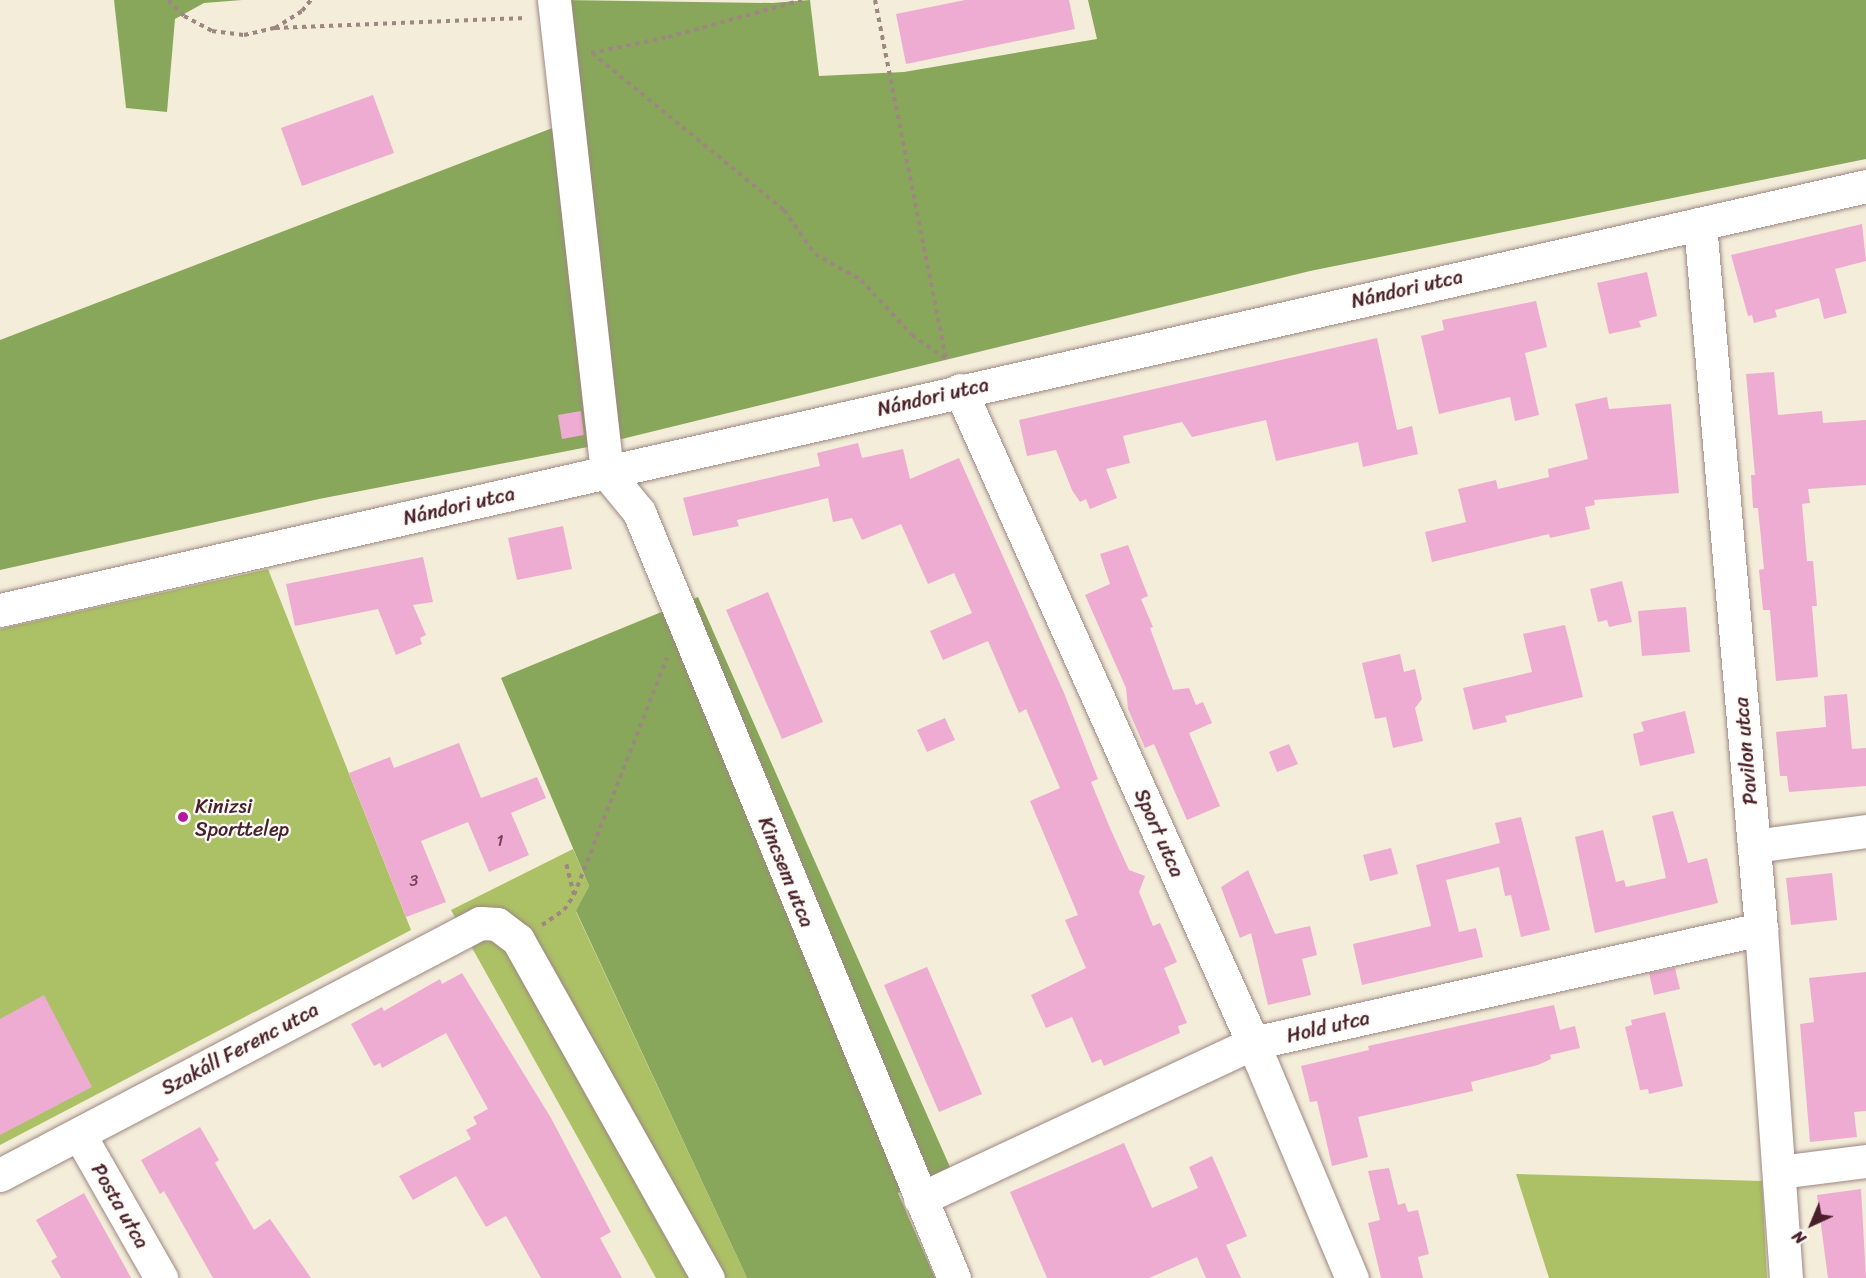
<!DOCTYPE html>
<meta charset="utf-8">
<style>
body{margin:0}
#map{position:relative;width:1866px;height:1278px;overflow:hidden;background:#f3edd9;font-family:Sriracha,sans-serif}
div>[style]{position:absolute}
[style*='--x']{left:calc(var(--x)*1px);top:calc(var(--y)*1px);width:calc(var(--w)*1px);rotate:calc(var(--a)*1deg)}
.green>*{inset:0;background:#acc165}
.forest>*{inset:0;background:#89a75a}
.building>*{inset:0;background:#efacd2}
.path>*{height:4px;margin-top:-2px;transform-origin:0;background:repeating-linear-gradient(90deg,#9e8682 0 4.5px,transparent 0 9px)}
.roads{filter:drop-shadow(0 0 2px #9e8682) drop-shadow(0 0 2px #9e8682)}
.minor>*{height:33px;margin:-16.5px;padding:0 16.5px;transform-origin:16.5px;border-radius:16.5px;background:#fff}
.dots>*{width:16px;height:16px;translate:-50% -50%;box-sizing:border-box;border:3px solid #fdfcf7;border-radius:50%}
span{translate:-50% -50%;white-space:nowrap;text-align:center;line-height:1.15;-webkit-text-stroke:4.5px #fdfcf7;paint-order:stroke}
.number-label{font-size:16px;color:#734255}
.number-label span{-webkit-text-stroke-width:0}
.street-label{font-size:20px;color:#4a1f2b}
.poi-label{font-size:20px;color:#4a1f2b}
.left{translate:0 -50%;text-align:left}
.north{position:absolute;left:1782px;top:1194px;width:60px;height:60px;-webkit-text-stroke:4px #fdfcf7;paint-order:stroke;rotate:224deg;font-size:16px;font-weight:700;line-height:24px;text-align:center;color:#4a1f2b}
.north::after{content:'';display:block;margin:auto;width:21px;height:27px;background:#4a1f2b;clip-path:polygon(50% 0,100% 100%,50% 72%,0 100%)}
</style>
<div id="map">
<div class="green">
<i style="clip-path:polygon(268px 569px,411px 930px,0 1145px,0 629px)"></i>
<i style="clip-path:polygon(573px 849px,589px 886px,576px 912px,747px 1278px,656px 1278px,451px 910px)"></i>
<i style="clip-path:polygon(1516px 1174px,1762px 1181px,1767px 1278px,1549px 1278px)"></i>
</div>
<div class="forest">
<i style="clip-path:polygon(114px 0,242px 0,204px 3px,175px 19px,167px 112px,126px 108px)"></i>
<i style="clip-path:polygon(562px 0,772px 3px,810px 0,819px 76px,904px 72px,1097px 39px,1088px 0,1866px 0,1866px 159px,1310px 271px,593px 446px,319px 499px,0 570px,0 340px,576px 119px)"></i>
<i style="clip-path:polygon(698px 597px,950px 1167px,898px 1193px,935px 1278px,747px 1278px,576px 911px,589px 886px,501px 678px)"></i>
</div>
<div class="building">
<i style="clip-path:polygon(965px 0,1069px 0,1075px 29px,906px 64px,896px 14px)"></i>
<i style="clip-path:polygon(373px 95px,394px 153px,302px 186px,281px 128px)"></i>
<i style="clip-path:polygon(1862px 224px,1866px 261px,1835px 269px,1847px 313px,1824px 319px,1819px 298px,1775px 310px,1777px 317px,1754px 323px,1752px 315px,1748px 316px,1731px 255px)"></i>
<i style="clip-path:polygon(1647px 272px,1657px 316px,1639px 321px,1641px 327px,1609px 334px,1597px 283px)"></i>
<i style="clip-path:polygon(1536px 301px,1547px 347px,1525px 353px,1539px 415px,1515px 421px,1510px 397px,1439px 414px,1421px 336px,1444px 330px,1442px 320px)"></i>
<i style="clip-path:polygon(1377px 338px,1397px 430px,1412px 426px,1418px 454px,1363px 467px,1358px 442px,1276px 461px,1266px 420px,1192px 437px,1182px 422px,1123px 436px,1130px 463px,1106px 469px,1117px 498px,1090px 509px,1086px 499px,1080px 502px,1072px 490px,1056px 450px,1027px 456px,1019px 420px)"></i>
<i style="clip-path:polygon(1774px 372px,1778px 415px,1822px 411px,1823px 423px,1866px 420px,1866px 485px,1808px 489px,1810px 503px,1802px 504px,1807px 561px,1813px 561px,1817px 606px,1812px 606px,1818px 677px,1776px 681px,1770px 610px,1763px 610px,1759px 570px,1764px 569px,1758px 508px,1753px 508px,1751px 475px,1755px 475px,1746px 374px)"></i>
<i style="clip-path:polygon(1607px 397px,1609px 409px,1671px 404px,1679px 493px,1594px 500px,1595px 505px,1585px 507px,1590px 529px,1550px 538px,1549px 534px,1432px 562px,1425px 532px,1466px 522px,1458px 489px,1496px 480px,1498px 489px,1549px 477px,1548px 469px,1588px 459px,1575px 404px)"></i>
<i style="clip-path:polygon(581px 411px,584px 435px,562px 439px,558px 415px)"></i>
<i style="clip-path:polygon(858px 443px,862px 458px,903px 449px,910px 479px,959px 458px,1064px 693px,1098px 779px,1091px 782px,1110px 828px,1129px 870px,1145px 876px,1139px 892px,1153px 926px,1160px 923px,1177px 962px,1164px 968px,1187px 1023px,1178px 1026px,1180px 1033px,1104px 1066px,1101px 1059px,1092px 1063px,1072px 1017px,1046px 1028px,1031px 995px,1086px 968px,1065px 920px,1078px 915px,1030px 801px,1060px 788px,1026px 709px,1019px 713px,988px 641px,943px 660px,930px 631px,972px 613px,954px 573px,928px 584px,901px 524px,862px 540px,852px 518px,833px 522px,828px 498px,737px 520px,739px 526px,693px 536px,683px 498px,820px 466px,817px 453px)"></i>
<i style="clip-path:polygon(563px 526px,572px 569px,517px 580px,508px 538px)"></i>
<i style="clip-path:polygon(1128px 545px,1148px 596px,1141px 599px,1153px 627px,1150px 628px,1173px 690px,1189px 688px,1196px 705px,1203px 702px,1212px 723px,1189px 733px,1220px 806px,1187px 820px,1154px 744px,1145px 748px,1128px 709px,1126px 688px,1085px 595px,1110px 584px,1100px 554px)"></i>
<i style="clip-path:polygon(423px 557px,433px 602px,413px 605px,426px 635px,420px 638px,422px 644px,396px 655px,378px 609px,295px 626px,286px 584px)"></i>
<i style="clip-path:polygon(1622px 581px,1632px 622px,1609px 627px,1607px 620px,1598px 622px,1590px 589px)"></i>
<i style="clip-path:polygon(768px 592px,823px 722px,782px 739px,726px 610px)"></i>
<i style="clip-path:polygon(1686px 607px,1690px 652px,1642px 656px,1638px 611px)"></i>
<i style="clip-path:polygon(1565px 625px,1583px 697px,1505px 716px,1507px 722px,1473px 730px,1463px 688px,1532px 672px,1523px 634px)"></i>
<i style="clip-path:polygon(1400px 654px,1404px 672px,1415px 669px,1422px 699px,1415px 708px,1423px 741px,1393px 748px,1386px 717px,1375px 719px,1362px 663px)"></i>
<i style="clip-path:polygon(1847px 694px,1852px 749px,1866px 748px,1866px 786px,1789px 792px,1787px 776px,1780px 776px,1776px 732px,1826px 727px,1824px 696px)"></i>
<i style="clip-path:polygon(1685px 711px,1695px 753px,1640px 766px,1633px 734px,1644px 731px,1641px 722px)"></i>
<i style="clip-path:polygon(945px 718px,955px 740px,927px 752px,917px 730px)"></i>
<i style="clip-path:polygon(459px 743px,481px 798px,537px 777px,546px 798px,511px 813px,529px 855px,489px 872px,468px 822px,421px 841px,446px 902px,406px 917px,349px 773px,390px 757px,394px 768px)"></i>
<i style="clip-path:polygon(1289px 744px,1298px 764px,1277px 772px,1269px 752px)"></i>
<i style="clip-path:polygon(1673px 811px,1688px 863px,1707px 858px,1718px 903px,1595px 933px,1575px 837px,1603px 830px,1616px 882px,1624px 880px,1626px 887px,1666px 878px,1652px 816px)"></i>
<i style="clip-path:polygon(1521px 817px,1550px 930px,1521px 937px,1511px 895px,1505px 896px,1499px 867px,1446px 880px,1459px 932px,1476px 928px,1483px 957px,1362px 985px,1353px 944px,1431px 926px,1416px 865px,1500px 843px,1495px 823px)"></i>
<i style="clip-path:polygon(1391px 848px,1398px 874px,1370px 881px,1363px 855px)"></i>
<i style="clip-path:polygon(1248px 870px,1275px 934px,1310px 926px,1317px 955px,1302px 959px,1311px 995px,1268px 1005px,1251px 933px,1240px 938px,1221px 887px)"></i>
<i style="clip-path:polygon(1832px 873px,1837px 920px,1791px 925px,1786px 878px)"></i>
<i style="clip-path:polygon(927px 967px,982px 1094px,939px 1112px,884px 985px)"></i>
<i style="clip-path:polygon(1675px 968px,1680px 989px,1654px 995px,1649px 973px)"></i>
<i style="clip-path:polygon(1866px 972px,1866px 1111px,1854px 1112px,1857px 1137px,1810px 1142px,1800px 1024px,1814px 1022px,1809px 978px)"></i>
<i style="clip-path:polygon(462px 973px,551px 1118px,611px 1232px,600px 1238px,622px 1278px,541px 1278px,506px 1216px,486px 1227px,456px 1176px,413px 1200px,399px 1176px,471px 1139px,466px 1130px,477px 1124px,473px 1117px,488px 1109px,446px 1033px,382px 1068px,380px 1063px,374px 1066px,351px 1024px,382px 1007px,384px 1011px,440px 979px,442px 984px)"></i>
<i style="clip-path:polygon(44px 995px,92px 1087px,0 1135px,0 1019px)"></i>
<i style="clip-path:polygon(1554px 1005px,1560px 1030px,1575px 1026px,1580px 1048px,1550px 1055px,1551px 1059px,1538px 1065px,1471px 1082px,1473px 1091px,1358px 1117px,1368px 1157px,1332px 1166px,1317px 1101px,1310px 1102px,1301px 1066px,1369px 1050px,1368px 1046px)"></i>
<i style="clip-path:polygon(1665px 1012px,1683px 1086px,1649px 1094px,1648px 1089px,1640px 1090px,1625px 1027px,1632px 1025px,1631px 1020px)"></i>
<i style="clip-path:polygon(200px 1127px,219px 1160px,215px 1163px,254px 1230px,270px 1219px,311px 1278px,213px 1278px,164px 1191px,160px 1194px,141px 1160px)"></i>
<i style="clip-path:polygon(1124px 1143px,1152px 1208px,1198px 1188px,1189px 1167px,1212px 1156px,1247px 1236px,1226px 1245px,1241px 1278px,1206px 1278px,1197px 1257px,1149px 1278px,1047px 1278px,1010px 1192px)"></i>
<i style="clip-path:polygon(1389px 1168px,1398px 1205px,1405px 1203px,1408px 1212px,1418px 1210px,1429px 1254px,1418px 1257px,1423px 1278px,1381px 1278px,1368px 1223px,1380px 1220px,1368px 1171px)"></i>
<i style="clip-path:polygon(1861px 1189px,1866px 1278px,1828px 1278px,1817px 1195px)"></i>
<i style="clip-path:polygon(84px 1193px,124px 1265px,131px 1278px,61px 1278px,51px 1261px,57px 1257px,36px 1220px)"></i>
</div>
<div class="path">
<i style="--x:168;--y:0;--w:23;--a:45"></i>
<i style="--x:184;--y:16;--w:32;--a:28"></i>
<i style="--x:212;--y:31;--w:32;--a:7"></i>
<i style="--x:244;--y:35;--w:32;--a:-13"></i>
<i style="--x:275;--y:28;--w:32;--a:-32"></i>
<i style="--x:302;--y:11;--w:14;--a:-51"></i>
<i style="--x:875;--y:0;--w:366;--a:78.8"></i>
<i style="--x:275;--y:28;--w:251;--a:-2.3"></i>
<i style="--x:591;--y:53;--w:79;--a:-11.7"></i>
<i style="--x:668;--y:37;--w:139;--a:-15.4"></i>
<i style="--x:592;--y:53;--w:248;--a:39.3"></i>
<i style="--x:784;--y:210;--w:54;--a:54.8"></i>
<i style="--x:815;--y:254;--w:53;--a:29.5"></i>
<i style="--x:861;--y:280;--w:75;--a:47.2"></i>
<i style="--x:912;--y:335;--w:42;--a:35.2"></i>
<i style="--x:574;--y:895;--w:255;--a:-68.6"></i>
<i style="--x:542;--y:925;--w:27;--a:-34"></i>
<i style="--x:564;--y:910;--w:18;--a:-56"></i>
<i style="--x:574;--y:895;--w:33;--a:-104"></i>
</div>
<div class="roads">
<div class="minor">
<i style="--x:554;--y:0;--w:476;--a:83.6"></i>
<i style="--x:607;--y:473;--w:50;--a:50.6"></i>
<i style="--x:639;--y:512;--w:828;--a:67.65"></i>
<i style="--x:1700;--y:224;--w:708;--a:85.05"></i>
<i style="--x:1761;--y:929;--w:350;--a:85.9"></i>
<i style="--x:960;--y:390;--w:716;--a:65.83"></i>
<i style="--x:1253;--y:1043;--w:255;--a:67.2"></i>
<i style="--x:0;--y:610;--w:1914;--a:-12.8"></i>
<i style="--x:1754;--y:846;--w:113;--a:-7.6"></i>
<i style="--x:79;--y:1134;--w:166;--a:60.3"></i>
<i style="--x:1779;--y:1172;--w:88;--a:-7.2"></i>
<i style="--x:0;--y:1175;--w:542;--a:-27.7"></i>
<i style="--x:480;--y:923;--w:17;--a:3"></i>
<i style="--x:497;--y:924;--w:26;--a:37"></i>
<i style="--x:518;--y:940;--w:388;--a:60.7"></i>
<i style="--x:920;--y:1199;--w:368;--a:-25.1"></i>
<i style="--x:1253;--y:1043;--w:521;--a:-12.65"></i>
</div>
</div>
<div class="dots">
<i style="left:183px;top:817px;background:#b5179e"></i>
</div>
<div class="number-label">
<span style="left:500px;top:841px">1</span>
<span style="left:414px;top:881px">3</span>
</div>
<div class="street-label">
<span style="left:1407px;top:289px;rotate:-13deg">Nándori utca</span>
<span style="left:933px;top:397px;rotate:-13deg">Nándori utca</span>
<span style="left:459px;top:506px;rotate:-13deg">Nándori utca</span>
<span style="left:1746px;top:751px;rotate:-95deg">Pavilon utca</span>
<span style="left:1159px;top:833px;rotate:66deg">Sport utca</span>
<span style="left:786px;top:872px;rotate:68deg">Kincsem utca</span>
<span style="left:1328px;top:1027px;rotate:-13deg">Hold utca</span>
<span style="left:240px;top:1049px;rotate:-28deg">Szakáll Ferenc utca</span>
<span style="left:120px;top:1206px;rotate:60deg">Posta utca</span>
</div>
<div class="poi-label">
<span class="left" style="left:195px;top:818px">Kinizsi<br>Sporttelep</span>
</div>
<div class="north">N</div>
</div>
